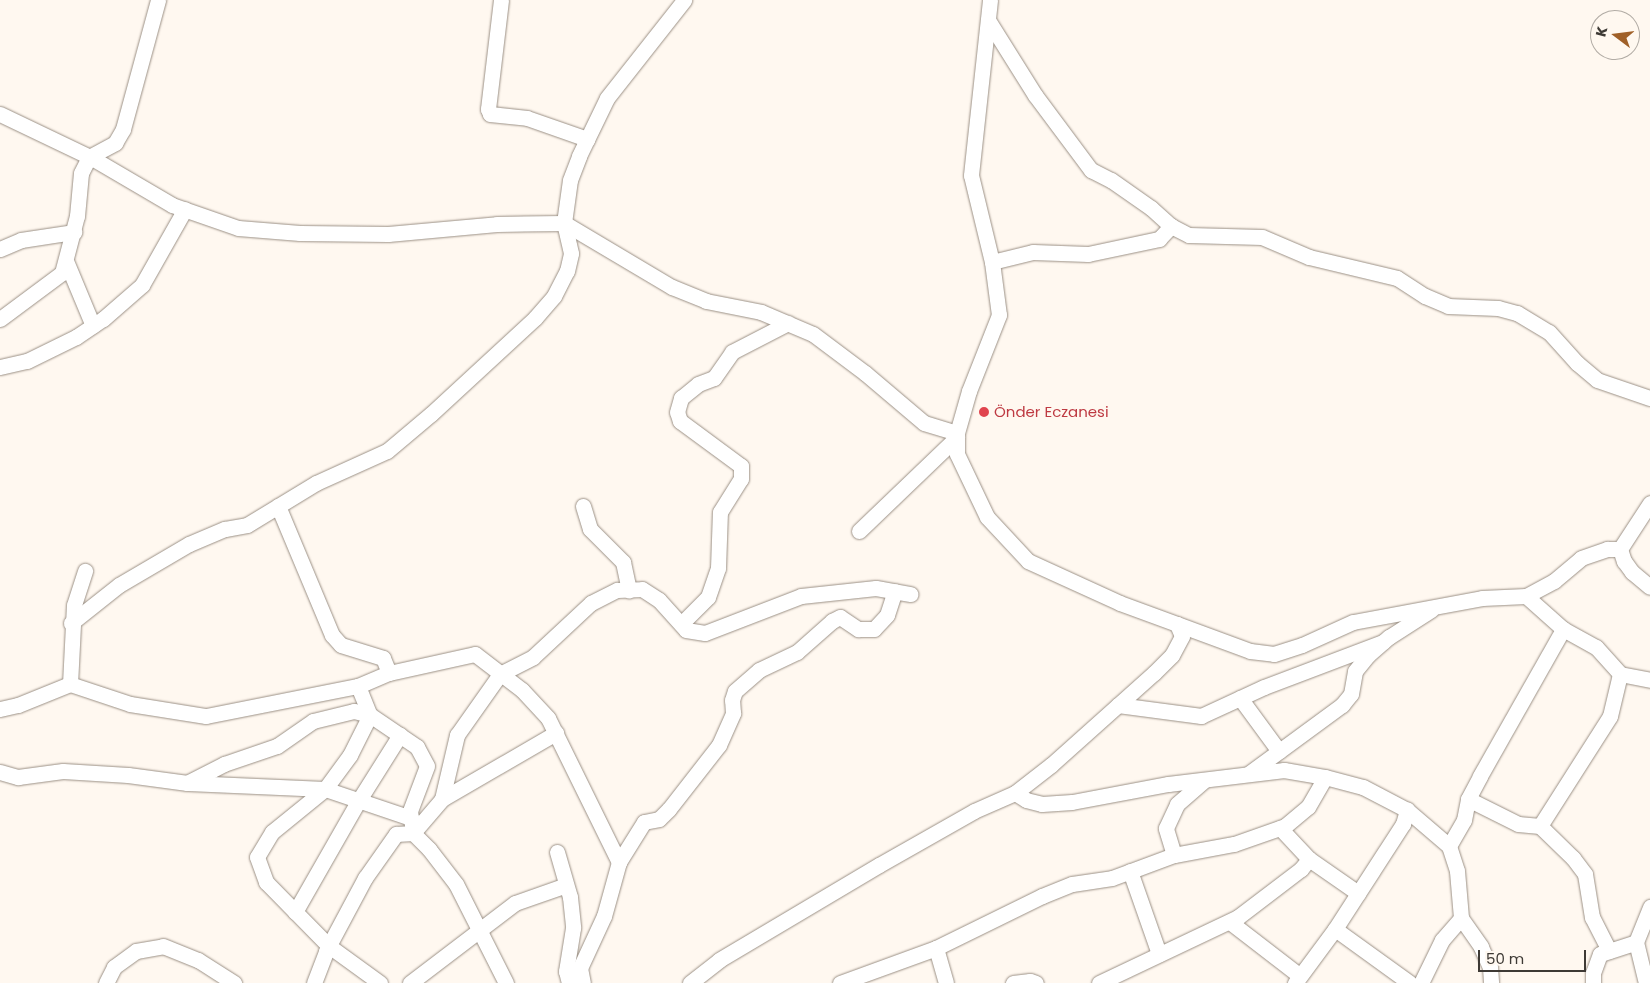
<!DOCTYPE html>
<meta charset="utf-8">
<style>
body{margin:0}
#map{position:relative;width:1650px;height:983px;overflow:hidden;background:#fff8f0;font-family:Poppins,sans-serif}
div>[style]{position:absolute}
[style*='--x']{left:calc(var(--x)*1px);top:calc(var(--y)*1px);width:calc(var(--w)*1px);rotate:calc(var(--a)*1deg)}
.roads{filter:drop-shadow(0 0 1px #9b9085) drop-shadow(0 0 1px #9b9085)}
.minor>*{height:15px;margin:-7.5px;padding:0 7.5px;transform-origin:7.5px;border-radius:7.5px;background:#fff}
.dots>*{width:14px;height:14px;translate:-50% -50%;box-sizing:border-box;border:2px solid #fff8f0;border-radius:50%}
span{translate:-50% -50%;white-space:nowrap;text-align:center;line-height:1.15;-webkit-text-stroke:5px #fff8f0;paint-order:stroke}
.health-label{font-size:15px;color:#be3a42}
.left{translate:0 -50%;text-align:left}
.north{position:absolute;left:1590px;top:10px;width:50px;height:50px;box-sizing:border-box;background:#fff8f0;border:1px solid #b2aca5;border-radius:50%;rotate:285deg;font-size:14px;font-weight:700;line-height:20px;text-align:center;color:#3e3a35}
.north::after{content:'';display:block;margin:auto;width:18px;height:22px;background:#a06028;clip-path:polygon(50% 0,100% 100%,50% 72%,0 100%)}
.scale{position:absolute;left:1478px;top:950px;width:108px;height:22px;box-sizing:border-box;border:2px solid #3e3a35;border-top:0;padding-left:6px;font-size:15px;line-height:18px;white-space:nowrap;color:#3e3a35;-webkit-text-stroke:4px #fff8f0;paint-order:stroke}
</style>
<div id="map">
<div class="roads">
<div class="minor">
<i style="--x:501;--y:0;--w:110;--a:96.8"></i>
<i style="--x:488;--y:109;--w:5;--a:68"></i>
<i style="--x:490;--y:114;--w:37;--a:6"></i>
<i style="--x:527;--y:118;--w:64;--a:19.3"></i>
<i style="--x:988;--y:20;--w:89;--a:57.9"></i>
<i style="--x:1035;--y:95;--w:94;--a:53.3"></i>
<i style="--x:1091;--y:170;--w:22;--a:27"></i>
<i style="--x:1111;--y:180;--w:49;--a:35"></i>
<i style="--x:1151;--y:208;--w:27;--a:42"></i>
<i style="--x:1171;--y:226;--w:20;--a:27"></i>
<i style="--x:1189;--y:235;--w:73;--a:1.6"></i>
<i style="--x:1262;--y:237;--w:51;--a:23.1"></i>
<i style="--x:1309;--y:257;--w:90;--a:13.4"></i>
<i style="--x:1397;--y:278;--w:33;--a:33"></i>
<i style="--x:1425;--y:296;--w:25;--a:23"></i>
<i style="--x:1448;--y:306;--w:50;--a:2.3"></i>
<i style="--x:1498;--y:308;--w:20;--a:15"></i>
<i style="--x:1517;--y:313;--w:37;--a:31"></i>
<i style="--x:1549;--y:332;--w:42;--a:47.9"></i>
<i style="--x:1577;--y:363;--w:26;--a:40"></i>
<i style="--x:1597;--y:380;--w:56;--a:18.8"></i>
<i style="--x:0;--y:114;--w:102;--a:25.6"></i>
<i style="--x:92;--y:158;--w:93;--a:30.4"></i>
<i style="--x:172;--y:205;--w:70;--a:19.2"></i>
<i style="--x:238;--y:228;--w:62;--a:4.6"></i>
<i style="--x:300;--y:233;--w:88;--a:0.7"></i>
<i style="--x:388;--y:234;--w:109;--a:-5.2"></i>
<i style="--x:497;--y:224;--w:67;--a:-0.9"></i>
<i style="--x:564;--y:223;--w:126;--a:30.7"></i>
<i style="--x:672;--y:287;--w:37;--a:22"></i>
<i style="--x:706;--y:301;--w:56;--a:11.3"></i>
<i style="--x:761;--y:312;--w:56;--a:22.9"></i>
<i style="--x:813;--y:334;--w:65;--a:36.9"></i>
<i style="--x:865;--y:373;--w:77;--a:40.3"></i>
<i style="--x:924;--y:423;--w:34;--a:17"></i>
<i style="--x:0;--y:249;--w:23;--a:-23"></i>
<i style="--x:21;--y:240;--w:54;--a:-8.6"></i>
<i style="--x:66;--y:261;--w:70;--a:67.4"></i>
<i style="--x:992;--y:262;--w:42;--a:-13.7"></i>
<i style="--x:1033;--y:252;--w:55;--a:2.1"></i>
<i style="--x:1088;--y:254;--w:73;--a:-11.9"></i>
<i style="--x:1159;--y:239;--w:18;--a:-47"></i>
<i style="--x:0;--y:319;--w:77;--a:-36.6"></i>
<i style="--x:62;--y:273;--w:59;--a:-75.3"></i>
<i style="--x:77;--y:216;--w:43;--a:-84.7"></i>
<i style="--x:81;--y:173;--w:18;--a:-63"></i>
<i style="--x:89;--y:157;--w:30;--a:-28"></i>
<i style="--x:115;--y:143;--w:16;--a:-60"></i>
<i style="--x:123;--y:129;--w:134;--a:-74.8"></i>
<i style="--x:0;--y:367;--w:28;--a:-13"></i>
<i style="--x:27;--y:361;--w:55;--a:-26.1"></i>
<i style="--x:76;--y:337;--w:32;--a:-34"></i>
<i style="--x:103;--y:319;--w:52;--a:-41.1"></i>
<i style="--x:142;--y:285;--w:87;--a:-60.5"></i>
<i style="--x:1650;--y:503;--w:55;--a:123.1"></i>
<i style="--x:1620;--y:549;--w:13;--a:72"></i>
<i style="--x:1624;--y:561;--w:14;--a:54"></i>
<i style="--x:1632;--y:572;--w:23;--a:40"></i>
<i style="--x:278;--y:506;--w:140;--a:67.3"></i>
<i style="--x:332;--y:635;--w:13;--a:48"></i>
<i style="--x:341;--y:645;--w:44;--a:17.2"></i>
<i style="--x:383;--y:658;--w:16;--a:68"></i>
<i style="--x:583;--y:506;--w:24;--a:73"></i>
<i style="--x:590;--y:529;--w:47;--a:45"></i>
<i style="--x:623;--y:562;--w:29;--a:78"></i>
<i style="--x:859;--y:531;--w:136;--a:-43.8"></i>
<i style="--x:1526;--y:596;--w:50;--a:41.7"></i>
<i style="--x:1563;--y:629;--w:38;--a:29"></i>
<i style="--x:1596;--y:647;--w:36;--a:48"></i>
<i style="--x:71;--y:623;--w:61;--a:-38.4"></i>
<i style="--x:119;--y:585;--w:81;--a:-30.4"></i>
<i style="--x:189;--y:544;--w:39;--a:-23"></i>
<i style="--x:225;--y:529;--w:22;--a:-10"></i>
<i style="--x:247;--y:525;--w:81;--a:-31.3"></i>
<i style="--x:316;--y:483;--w:78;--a:-24.3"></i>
<i style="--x:387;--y:451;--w:57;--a:-40.1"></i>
<i style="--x:431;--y:414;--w:142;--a:-42.7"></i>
<i style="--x:535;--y:318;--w:29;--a:-49"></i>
<i style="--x:554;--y:296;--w:28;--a:-63"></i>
<i style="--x:567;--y:271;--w:18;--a:-77"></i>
<i style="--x:571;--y:253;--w:31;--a:-103"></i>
<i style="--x:564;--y:223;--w:43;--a:-82.1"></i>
<i style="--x:570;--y:180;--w:26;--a:-69"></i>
<i style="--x:579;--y:156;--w:64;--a:-64.2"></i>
<i style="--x:607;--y:98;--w:125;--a:-51.8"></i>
<i style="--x:681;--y:624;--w:38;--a:-45"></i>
<i style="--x:708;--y:597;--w:31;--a:-71"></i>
<i style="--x:718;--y:568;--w:56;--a:-88"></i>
<i style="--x:720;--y:512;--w:39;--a:-58"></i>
<i style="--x:741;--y:479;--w:13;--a:-90"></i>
<i style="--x:741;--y:466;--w:76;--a:-143.6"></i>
<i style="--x:680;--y:421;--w:9;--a:-108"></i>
<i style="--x:677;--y:412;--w:15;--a:-74"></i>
<i style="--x:681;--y:398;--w:22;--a:-39"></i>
<i style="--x:698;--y:384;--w:17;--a:-21"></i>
<i style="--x:714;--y:378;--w:32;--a:-55"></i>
<i style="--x:732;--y:352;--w:63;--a:-27.4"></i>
<i style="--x:1177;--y:624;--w:78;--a:20.3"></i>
<i style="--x:1250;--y:651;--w:24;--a:7"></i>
<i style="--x:1274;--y:654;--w:29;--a:-18"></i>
<i style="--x:1302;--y:645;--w:56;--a:-24.3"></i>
<i style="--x:1353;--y:622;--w:131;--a:-10.5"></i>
<i style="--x:1482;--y:598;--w:44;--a:-2.6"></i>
<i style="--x:1526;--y:596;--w:32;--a:-28"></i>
<i style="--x:1554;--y:581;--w:35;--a:-40"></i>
<i style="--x:1581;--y:558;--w:28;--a:-19"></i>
<i style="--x:1607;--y:549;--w:13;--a:0"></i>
<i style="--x:70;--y:684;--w:79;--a:-87.1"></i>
<i style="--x:74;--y:605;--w:36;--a:-72"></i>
<i style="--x:358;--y:686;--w:31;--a:68"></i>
<i style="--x:370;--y:715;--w:45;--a:116.6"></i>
<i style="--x:350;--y:755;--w:42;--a:126.3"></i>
<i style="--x:325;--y:789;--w:68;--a:140.9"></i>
<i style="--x:272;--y:832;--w:29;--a:121"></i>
<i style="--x:257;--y:857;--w:27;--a:70"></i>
<i style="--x:266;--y:882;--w:90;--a:45.5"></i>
<i style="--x:329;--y:946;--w:63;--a:36"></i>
<i style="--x:1240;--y:698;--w:66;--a:53.7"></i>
<i style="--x:1118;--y:705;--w:84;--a:7.5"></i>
<i style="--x:1201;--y:716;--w:69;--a:-24.7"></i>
<i style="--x:1264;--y:687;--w:127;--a:-20.7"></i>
<i style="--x:0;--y:709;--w:18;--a:-13"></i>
<i style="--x:18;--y:705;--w:56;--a:-22"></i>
<i style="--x:70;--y:684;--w:63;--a:18.4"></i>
<i style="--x:130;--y:704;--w:77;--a:9"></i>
<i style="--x:206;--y:716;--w:155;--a:-11.2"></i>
<i style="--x:358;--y:686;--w:34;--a:-23"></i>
<i style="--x:389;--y:673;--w:88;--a:-12.5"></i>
<i style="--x:475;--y:654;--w:59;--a:37.5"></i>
<i style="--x:522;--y:690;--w:38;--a:47"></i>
<i style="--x:548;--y:718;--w:161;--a:63.8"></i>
<i style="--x:619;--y:862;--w:56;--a:105.5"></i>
<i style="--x:604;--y:916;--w:57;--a:114.8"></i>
<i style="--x:580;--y:968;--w:15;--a:79"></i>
<i style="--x:0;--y:772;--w:19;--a:16"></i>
<i style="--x:18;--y:777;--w:45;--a:-7.6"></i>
<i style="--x:63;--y:771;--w:65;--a:3.5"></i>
<i style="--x:128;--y:775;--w:60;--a:7.7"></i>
<i style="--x:187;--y:783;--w:42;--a:-27.2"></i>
<i style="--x:224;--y:764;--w:56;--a:-18.8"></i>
<i style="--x:277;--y:746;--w:44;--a:-34.8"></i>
<i style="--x:313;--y:721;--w:42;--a:-13.7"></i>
<i style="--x:354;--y:711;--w:16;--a:14"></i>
<i style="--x:370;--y:715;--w:57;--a:34.2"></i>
<i style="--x:417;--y:747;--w:21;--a:62"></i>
<i style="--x:427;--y:766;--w:48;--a:110.7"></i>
<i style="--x:410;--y:811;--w:22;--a:82"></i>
<i style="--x:413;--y:833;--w:45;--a:-49.5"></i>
<i style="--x:442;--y:799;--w:132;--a:-30.1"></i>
<i style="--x:1248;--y:774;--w:117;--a:-36.3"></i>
<i style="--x:1342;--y:705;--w:14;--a:-51"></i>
<i style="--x:1351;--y:694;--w:23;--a:-80"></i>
<i style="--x:1355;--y:671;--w:21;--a:-51"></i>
<i style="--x:1368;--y:655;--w:28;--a:-41"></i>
<i style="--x:1389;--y:637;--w:50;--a:-32.7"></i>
<i style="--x:188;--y:783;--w:137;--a:2.5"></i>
<i style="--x:325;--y:789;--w:91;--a:18.6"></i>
<i style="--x:1015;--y:793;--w:13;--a:32"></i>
<i style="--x:1026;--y:800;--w:16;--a:14"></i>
<i style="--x:1042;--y:804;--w:30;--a:-4"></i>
<i style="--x:1072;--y:802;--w:98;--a:-10.6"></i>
<i style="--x:1168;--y:784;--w:117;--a:-6.9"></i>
<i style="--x:1284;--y:770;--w:42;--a:9.7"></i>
<i style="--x:1325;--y:777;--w:39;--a:15"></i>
<i style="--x:1363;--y:787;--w:50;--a:27.6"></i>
<i style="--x:1407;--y:810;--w:55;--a:40.6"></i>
<i style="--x:1449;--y:846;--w:26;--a:72"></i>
<i style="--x:1457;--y:871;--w:47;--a:85.1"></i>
<i style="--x:1461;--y:918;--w:35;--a:55"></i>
<i style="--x:1481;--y:947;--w:22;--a:66"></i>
<i style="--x:1490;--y:967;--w:16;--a:86"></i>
<i style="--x:442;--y:799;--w:66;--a:-76.8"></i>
<i style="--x:457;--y:735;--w:75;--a:-54.8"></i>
<i style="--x:500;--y:674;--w:37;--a:-27"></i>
<i style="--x:533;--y:657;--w:79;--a:-43"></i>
<i style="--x:591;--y:603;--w:29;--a:-27"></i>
<i style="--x:617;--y:590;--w:25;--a:-2"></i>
<i style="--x:642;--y:589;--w:20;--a:33"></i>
<i style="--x:659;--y:600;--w:40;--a:48"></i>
<i style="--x:686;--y:630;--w:19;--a:9"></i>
<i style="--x:705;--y:633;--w:103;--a:-21.1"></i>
<i style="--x:801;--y:596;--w:75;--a:-6.1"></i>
<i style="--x:876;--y:588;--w:35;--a:10"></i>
<i style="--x:1468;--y:799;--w:56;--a:26.6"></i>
<i style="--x:1518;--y:824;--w:22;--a:5"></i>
<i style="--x:1540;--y:826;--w:46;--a:44.1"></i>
<i style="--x:1573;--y:858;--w:20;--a:53"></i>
<i style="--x:1585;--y:874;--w:44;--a:80.8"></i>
<i style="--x:1592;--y:917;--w:38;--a:63"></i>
<i style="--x:1540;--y:826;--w:130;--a:-57.5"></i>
<i style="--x:1610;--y:716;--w:43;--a:-76.6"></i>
<i style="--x:1620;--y:674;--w:31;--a:11"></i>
<i style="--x:1280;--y:828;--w:42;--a:46.9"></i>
<i style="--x:1309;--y:859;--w:60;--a:34.8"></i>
<i style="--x:1449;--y:846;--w:30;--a:-60"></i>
<i style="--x:1464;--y:820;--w:21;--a:-79"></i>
<i style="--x:1468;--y:799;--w:26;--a:-62"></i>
<i style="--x:1480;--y:776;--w:169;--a:-60.5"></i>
<i style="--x:557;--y:852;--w:47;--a:73.9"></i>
<i style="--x:570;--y:897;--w:31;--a:84"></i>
<i style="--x:573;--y:928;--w:44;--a:99.2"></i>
<i style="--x:566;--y:971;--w:12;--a:76"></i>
<i style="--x:1174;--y:855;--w:28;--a:-107"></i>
<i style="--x:1166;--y:828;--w:26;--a:-65"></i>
<i style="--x:1177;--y:804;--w:35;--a:-41"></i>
<i style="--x:619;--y:862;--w:47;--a:-58"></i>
<i style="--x:644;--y:822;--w:15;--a:-11"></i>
<i style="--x:659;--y:819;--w:14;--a:-45"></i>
<i style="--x:669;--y:809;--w:81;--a:-52"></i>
<i style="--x:719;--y:745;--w:35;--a:-66"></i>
<i style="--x:733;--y:713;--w:13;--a:-94"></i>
<i style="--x:732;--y:700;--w:9;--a:-72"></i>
<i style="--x:735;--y:691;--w:32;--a:-41"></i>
<i style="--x:759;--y:670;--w:42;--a:-25.3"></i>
<i style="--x:797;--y:652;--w:47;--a:-41.5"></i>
<i style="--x:832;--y:621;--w:9;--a:-27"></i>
<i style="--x:840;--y:617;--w:22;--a:34"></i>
<i style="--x:858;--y:629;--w:16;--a:0"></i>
<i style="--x:874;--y:629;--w:19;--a:-47"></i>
<i style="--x:887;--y:615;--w:25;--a:-72"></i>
<i style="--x:1130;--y:871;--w:88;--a:70.7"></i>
<i style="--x:295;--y:912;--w:129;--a:-60.3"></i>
<i style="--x:359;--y:800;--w:77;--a:-57.8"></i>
<i style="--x:1230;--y:922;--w:88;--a:37.6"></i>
<i style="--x:1335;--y:929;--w:92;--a:35.8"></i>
<i style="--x:1636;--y:942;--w:42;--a:76.3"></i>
<i style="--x:936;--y:948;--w:36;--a:74"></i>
<i style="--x:106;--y:983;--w:18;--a:-63"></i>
<i style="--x:114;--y:967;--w:27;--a:-36"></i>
<i style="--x:136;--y:951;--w:27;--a:-10"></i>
<i style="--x:163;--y:946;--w:38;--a:22"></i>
<i style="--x:198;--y:960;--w:43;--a:32.6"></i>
<i style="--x:314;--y:983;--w:34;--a:-69"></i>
<i style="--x:326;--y:951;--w:83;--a:-61.9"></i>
<i style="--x:365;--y:878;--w:54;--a:-54.8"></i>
<i style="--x:396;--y:834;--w:17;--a:-3"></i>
<i style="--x:413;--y:833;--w:23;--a:45"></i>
<i style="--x:429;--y:849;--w:44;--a:52.4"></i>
<i style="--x:456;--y:884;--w:111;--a:63.2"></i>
<i style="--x:410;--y:983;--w:132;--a:-37.3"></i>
<i style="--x:515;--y:903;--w:54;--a:-19.4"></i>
<i style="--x:690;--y:983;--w:37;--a:-38"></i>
<i style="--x:719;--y:960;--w:186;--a:-30.7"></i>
<i style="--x:879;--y:865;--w:109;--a:-29.6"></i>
<i style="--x:974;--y:811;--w:45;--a:-23.7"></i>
<i style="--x:1015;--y:793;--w:46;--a:-37.9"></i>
<i style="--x:1051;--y:765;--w:138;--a:-41.8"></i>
<i style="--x:1154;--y:673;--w:25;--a:-45"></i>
<i style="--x:1172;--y:655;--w:21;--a:-62"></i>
<i style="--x:1182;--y:636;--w:13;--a:-113"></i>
<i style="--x:1177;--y:624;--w:61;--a:-159.8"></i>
<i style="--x:1120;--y:603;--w:101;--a:-155.5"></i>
<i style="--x:1028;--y:561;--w:60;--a:-133"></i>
<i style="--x:987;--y:517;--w:70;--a:-115.5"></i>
<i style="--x:957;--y:454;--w:21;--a:-90"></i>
<i style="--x:957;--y:433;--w:44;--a:-74.1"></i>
<i style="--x:969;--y:391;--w:82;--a:-68.5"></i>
<i style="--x:999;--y:315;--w:53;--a:-97.5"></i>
<i style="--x:992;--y:262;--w:89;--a:-103.6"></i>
<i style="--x:971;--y:175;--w:176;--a:-83.8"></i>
<i style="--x:840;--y:983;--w:102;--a:-20"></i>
<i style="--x:936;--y:948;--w:118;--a:-26.1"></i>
<i style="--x:1042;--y:896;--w:32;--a:-22"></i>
<i style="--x:1072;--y:884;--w:40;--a:-8.5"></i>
<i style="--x:1112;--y:878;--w:66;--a:-20.4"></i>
<i style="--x:1174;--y:855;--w:61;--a:-10.4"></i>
<i style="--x:1234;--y:844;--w:54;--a:-19.4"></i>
<i style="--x:1285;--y:826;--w:30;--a:-40"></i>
<i style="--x:1308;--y:807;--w:34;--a:-60"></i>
<i style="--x:1013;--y:983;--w:17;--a:-7"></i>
<i style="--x:1030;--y:981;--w:6;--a:18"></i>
<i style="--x:1099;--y:983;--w:154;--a:-25.4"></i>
<i style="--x:1238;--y:917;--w:79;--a:-37.3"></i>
<i style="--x:1301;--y:869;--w:13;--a:-51"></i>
<i style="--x:1295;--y:983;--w:67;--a:-53.5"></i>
<i style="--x:1335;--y:929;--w:125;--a:-57.1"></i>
<i style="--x:1403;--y:824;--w:15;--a:-74"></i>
<i style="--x:1421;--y:983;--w:48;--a:-64"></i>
<i style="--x:1442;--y:940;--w:29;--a:-49"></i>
<i style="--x:1593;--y:983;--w:10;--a:-90"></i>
<i style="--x:1593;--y:973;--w:20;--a:-70"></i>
<i style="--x:1600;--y:954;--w:38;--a:-18"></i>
<i style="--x:1636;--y:942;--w:38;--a:-68"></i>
</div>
</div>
<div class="dots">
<i style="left:984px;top:412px;background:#e0444e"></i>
</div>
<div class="health-label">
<span class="left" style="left:994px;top:412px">Önder Eczanesi</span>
</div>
<div class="north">K</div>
<div class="scale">50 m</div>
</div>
